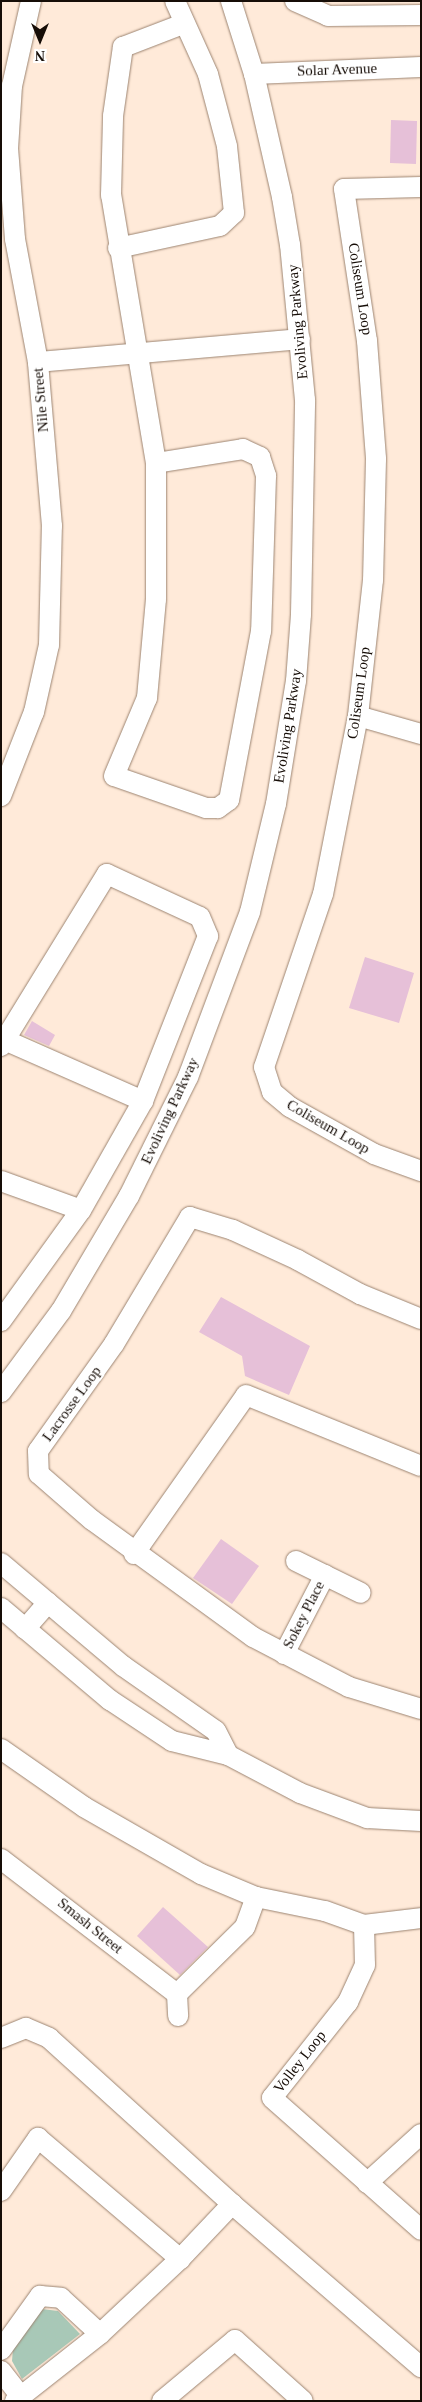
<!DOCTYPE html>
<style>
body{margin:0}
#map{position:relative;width:422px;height:2402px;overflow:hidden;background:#ffead9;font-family:Georgia,serif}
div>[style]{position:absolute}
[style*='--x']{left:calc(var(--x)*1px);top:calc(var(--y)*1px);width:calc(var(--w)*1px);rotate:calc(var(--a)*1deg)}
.green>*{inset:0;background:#a8c8b7}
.building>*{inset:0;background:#e6c0d8}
.roads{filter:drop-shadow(0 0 1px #9c8471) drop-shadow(0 0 1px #9c8471)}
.minor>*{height:20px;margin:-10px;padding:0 10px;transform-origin:10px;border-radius:10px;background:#fff}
span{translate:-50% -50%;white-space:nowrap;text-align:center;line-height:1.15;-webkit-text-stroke:4px #fff;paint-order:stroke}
.street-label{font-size:15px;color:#160d07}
.frame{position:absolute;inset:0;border:2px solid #160d07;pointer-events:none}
.north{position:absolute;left:15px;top:15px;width:50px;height:50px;-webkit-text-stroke:4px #fff;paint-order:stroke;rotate:180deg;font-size:14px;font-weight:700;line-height:20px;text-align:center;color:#160d07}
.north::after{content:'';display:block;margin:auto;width:18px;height:22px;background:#160d07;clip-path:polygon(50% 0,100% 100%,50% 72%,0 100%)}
</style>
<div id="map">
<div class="green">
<i style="clip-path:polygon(42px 2309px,58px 2311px,80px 2334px,22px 2379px,12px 2361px,13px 2349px)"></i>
</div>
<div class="building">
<i style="clip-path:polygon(391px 120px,417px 121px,416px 164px,390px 163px)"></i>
<i style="clip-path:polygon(365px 957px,414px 973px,399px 1023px,349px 1008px)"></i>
<i style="clip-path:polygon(32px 1021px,55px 1035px,49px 1046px,24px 1035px)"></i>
<i style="clip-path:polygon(221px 1297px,310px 1346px,289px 1395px,245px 1376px,242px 1356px,199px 1332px)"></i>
<i style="clip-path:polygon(221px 1539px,259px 1566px,232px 1604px,193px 1578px)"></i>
<i style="clip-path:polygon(163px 1907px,208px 1947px,180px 1975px,137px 1936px)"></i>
</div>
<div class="roads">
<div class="minor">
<i style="--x:295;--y:1;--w:36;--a:24"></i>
<i style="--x:328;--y:16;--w:93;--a:-0.6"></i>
<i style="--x:254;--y:74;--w:167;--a:-2.4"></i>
<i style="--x:421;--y:187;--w:77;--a:178.5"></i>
<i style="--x:344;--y:189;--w:154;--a:81.4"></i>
<i style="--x:367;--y:341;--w:118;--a:85.6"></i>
<i style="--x:376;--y:459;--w:121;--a:91.4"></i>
<i style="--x:373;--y:580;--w:137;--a:96.3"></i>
<i style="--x:358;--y:716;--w:181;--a:101.1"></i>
<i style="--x:323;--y:894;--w:183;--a:108.8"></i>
<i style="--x:264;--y:1067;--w:26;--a:72"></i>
<i style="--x:272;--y:1092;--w:23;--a:40"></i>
<i style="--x:290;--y:1107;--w:96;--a:29.2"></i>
<i style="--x:374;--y:1154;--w:50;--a:19.9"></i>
<i style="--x:118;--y:248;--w:104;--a:-12.2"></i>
<i style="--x:220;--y:226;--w:19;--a:-43"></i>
<i style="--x:234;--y:213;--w:67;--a:-96"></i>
<i style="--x:227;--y:146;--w:74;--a:-104.8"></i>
<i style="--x:208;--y:74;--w:80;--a:-114.3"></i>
<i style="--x:38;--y:362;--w:263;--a:-5"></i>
<i style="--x:156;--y:463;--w:88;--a:-9.1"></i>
<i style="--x:243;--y:449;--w:19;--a:25"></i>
<i style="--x:260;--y:457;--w:20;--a:72"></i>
<i style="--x:266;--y:476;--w:155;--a:91.8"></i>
<i style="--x:261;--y:631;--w:172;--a:100.7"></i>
<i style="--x:229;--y:800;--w:14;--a:144"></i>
<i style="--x:218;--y:808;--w:12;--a:180"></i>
<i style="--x:206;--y:808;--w:97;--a:-160.8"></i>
<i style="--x:114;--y:776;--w:85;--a:-67.1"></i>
<i style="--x:147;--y:698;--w:99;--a:-84.8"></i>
<i style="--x:156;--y:599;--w:136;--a:-90"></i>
<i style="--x:156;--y:463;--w:272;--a:-99.5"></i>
<i style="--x:111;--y:195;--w:79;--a:-88.5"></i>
<i style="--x:113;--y:116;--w:70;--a:-81.8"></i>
<i style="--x:123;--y:47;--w:64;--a:-21"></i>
<i style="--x:358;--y:716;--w:66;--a:15.9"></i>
<i style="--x:1;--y:796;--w:90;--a:-68.6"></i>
<i style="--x:34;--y:712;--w:69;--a:-77.4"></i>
<i style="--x:49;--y:645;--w:119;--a:-88.6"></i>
<i style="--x:52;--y:526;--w:165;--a:-94.9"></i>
<i style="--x:38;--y:362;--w:125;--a:-100.6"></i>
<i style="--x:15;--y:239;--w:90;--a:-94.4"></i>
<i style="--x:8;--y:149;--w:63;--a:-86.4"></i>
<i style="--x:12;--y:86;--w:87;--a:-77.4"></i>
<i style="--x:7;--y:1041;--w:149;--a:23.8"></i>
<i style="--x:1;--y:1046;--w:202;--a:-58.4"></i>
<i style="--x:107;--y:874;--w:102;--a:24.8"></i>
<i style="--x:200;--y:917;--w:21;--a:67"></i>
<i style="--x:208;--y:936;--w:177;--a:111.5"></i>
<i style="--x:143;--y:1101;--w:125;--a:119.6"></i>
<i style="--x:81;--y:1210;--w:137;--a:125.8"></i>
<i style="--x:1;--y:1181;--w:85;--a:19.9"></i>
<i style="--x:421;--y:1319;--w:66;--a:-157.7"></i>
<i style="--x:360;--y:1294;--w:71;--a:-151.3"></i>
<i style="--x:298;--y:1260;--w:72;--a:-155.2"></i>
<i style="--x:233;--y:1230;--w:45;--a:-163.2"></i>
<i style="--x:190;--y:1217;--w:148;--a:120.9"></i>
<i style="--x:114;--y:1344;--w:131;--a:125.4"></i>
<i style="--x:38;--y:1451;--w:23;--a:88"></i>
<i style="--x:39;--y:1474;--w:70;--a:41"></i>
<i style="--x:92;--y:1520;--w:199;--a:36"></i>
<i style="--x:253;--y:1637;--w:108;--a:27.5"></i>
<i style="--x:349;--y:1687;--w:75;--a:17"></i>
<i style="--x:1;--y:1392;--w:101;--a:-53.5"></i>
<i style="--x:61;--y:1311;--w:134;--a:-59.4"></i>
<i style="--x:129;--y:1196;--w:133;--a:-63.6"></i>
<i style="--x:188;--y:1077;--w:176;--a:-69.4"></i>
<i style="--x:250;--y:912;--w:111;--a:-76.5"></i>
<i style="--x:276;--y:804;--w:125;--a:-80.8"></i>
<i style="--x:296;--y:681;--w:67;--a:-85.7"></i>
<i style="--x:301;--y:614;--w:214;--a:-88.9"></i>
<i style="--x:305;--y:400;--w:156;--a:-95.5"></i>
<i style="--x:290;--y:245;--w:49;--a:-99.5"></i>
<i style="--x:282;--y:197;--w:126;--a:-102.8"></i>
<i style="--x:254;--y:74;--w:77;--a:-107.5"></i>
<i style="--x:134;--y:1554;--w:194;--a:-54.8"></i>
<i style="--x:246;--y:1395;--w:189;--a:22.1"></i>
<i style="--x:296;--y:1561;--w:72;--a:26.2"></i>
<i style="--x:1;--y:1563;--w:160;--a:40.2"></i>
<i style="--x:123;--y:1666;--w:113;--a:35"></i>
<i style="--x:216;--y:1731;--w:27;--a:63"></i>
<i style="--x:1;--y:1608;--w:143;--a:40.2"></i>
<i style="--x:110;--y:1700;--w:74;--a:33.5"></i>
<i style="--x:172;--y:1741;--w:58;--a:14"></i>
<i style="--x:228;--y:1755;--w:81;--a:27.8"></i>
<i style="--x:300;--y:1793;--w:72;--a:20.5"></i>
<i style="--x:367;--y:1818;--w:54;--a:3.2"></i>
<i style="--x:25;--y:1629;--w:35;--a:-49"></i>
<i style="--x:284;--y:1654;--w:89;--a:-62.6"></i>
<i style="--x:1;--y:1749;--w:101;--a:34.9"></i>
<i style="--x:84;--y:1807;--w:135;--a:29.8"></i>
<i style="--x:201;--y:1874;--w:60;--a:22.7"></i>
<i style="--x:256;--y:1897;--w:70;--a:11.5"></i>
<i style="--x:325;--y:1911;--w:41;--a:19.7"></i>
<i style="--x:364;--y:1925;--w:57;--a:-7"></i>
<i style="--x:1;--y:1859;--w:222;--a:37.5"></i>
<i style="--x:364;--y:1925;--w:40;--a:88.6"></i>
<i style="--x:365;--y:1965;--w:41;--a:114.7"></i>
<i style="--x:348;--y:2002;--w:122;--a:128.4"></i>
<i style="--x:272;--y:2098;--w:199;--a:41.5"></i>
<i style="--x:177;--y:1994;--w:95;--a:-44.6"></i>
<i style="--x:245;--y:1927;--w:32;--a:-70"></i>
<i style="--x:177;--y:1994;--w:22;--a:87"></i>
<i style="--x:1;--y:2038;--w:27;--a:-22"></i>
<i style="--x:26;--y:2028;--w:25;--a:23"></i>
<i style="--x:49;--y:2038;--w:247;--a:42.2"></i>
<i style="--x:232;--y:2204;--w:250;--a:40.8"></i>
<i style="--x:367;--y:2183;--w:73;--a:-42.2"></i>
<i style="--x:1;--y:2191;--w:65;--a:-55.1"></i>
<i style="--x:38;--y:2138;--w:187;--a:40.4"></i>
<i style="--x:1;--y:2350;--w:67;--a:-54.2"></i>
<i style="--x:40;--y:2296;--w:21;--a:5"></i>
<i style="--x:61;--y:2298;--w:53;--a:42.7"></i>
<i style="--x:1;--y:2371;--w:33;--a:52"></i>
<i style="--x:15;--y:2401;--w:108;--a:-38.2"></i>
<i style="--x:100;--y:2334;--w:110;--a:-43.2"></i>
<i style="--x:180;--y:2259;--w:76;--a:-46.6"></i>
<i style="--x:162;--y:2401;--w:95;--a:-39.9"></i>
<i style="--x:235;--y:2340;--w:91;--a:41.9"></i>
</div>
</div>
<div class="street-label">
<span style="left:337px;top:70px;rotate:-2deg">Solar Avenue</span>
<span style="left:360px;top:289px;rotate:81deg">Coliseum Loop</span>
<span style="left:298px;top:322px;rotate:-95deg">Evoliving Parkway</span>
<span style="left:41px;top:400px;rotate:-95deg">Nile Street</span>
<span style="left:359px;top:693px;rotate:-82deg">Coliseum Loop</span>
<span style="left:288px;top:726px;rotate:-81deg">Evoliving Parkway</span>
<span style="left:170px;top:1111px;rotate:-65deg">Evoliving Parkway</span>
<span style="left:328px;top:1127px;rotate:30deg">Coliseum Loop</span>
<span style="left:72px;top:1404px;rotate:-54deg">Lacrosse Loop</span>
<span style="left:304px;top:1615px;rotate:-63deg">Sokey Place</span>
<span style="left:90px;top:1926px;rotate:39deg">Smash Street</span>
<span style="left:300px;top:2062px;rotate:-52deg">Volley Loop</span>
</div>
<div class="frame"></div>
<div class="north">N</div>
</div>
